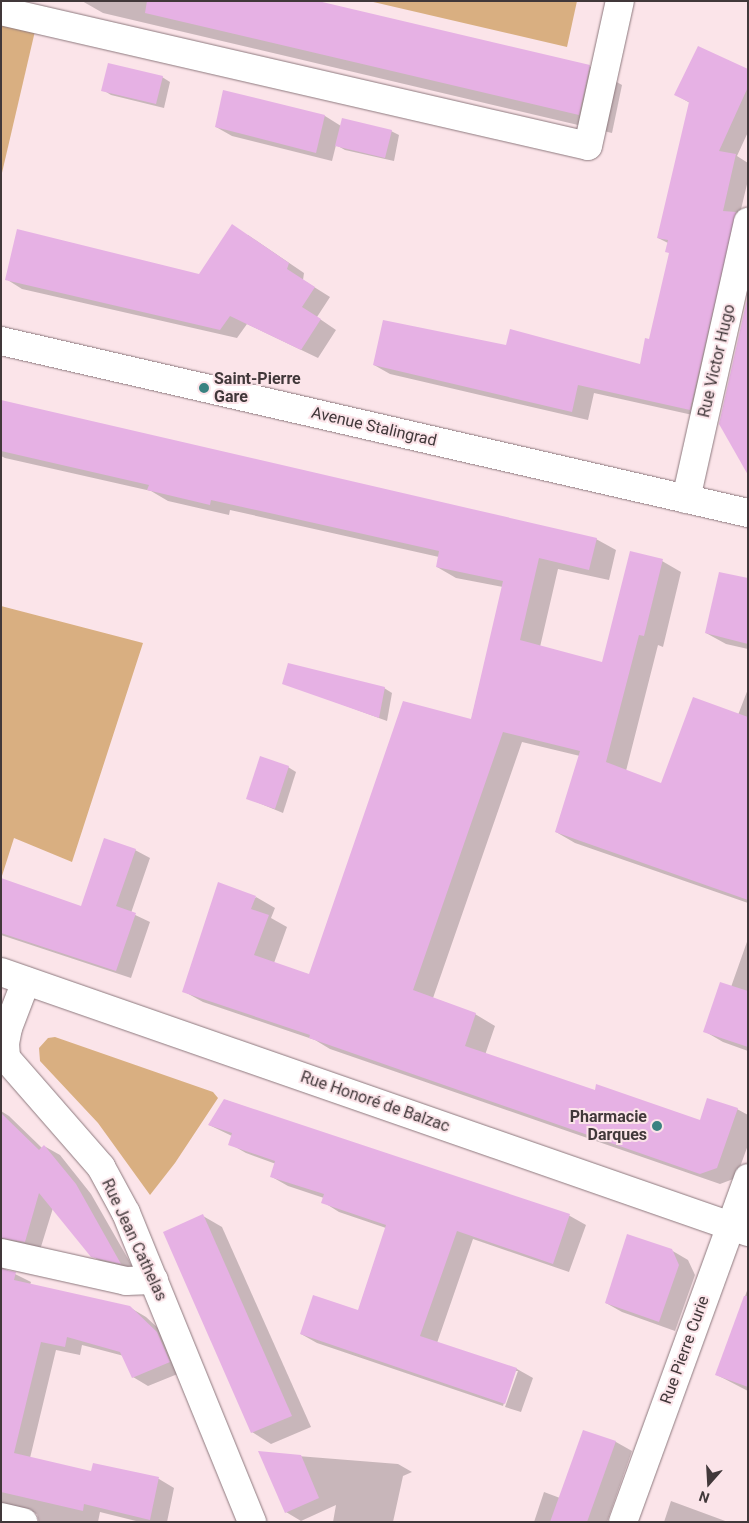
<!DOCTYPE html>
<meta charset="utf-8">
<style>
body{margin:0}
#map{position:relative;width:749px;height:1523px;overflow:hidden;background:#fbe4e9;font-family:Roboto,sans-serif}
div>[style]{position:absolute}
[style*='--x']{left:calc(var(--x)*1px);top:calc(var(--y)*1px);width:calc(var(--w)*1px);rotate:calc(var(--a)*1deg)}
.green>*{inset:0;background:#d9af81}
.shadow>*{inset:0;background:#0003}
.building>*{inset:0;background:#e6b1e4}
.roads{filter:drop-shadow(0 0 1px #8d797e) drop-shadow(0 0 1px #8d797e)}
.minor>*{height:28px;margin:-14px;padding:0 14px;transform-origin:14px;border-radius:14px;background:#fff}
.dots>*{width:14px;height:14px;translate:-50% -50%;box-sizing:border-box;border:2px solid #fbe4e9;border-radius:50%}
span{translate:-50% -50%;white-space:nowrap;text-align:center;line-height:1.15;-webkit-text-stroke:4px #fbe4e9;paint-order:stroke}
.street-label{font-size:16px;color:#41383a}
.poi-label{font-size:16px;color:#41383a;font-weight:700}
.left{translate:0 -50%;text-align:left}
.right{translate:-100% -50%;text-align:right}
.frame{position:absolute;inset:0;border:2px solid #41383a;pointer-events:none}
.north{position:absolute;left:684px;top:1458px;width:50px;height:50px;-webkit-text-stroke:4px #fbe4e9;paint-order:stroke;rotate:199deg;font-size:14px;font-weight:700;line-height:20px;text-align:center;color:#41383a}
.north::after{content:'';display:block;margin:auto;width:18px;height:22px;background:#41383a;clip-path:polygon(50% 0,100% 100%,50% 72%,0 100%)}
</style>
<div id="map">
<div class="green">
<i style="clip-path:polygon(369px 1px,577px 1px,567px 47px)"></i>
<i style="clip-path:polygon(1px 24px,35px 31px,1px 177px)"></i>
<i style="clip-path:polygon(1px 606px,143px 643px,72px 862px,14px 838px,1px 879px)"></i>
<i style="clip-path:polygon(55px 1037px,213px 1092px,218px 1098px,175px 1163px,150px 1195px,98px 1123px,40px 1061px,39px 1048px,48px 1038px)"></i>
</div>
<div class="shadow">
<i style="clip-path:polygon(82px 1px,313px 1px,589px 66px,622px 85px,612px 133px,103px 13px)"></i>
<i style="clip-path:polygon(748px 70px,748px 132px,737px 156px,748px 163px,748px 180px,738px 222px,706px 418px,594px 393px,588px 420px,390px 374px,374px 365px,507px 347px,641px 366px,650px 340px,670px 253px,668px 243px,658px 238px,690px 103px,676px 95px)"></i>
<i style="clip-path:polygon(162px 77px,170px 82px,164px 108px,111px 95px,103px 90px)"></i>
<i style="clip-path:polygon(325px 116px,341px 126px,391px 131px,399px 135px,394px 161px,345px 150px,336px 145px,332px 161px,232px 136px,216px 127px)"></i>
<i style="clip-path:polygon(248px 235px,304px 273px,303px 280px,330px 297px,317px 317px,336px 330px,318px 358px,247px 324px,237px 338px,22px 289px,6px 279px,199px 275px)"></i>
<i style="clip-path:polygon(1px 402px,596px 539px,616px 550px,609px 580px,558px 569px,540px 647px,603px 664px,662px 561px,681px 572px,663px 647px,658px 645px,626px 771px,661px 784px,738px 715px,748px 689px,748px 903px,575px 843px,556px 832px,580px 756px,522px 742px,433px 998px,475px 1014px,495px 1026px,485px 1055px,596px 1092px,700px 1121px,737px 1109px,748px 1115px,748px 1145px,736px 1178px,720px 1184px,330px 1049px,315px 1040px,203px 1002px,183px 991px,256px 897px,275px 908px,271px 918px,287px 927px,274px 963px,310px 975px,471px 721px,503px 587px,456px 578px,437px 567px,439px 557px,230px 510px,229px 515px,168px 501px,151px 491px,5px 458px,1px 456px)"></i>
<i style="clip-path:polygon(748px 580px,748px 649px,726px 644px,706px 633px)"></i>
<i style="clip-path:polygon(284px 683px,384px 688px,392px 693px,387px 721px)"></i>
<i style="clip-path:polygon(288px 767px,296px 772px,283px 813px,247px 798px)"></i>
<i style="clip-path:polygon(135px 850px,150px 858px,131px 913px,150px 922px,131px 978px,1px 935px,1px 883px,82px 907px)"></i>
<i style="clip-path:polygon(748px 939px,748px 1051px,723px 1042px,704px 1031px,731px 987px)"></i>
<i style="clip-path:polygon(225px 1100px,570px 1216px,586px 1225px,569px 1272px,473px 1239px,437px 1343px,517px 1369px,533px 1378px,521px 1412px,505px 1407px,518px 1371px,515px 1371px,503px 1406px,317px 1343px,301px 1334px,358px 1312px,386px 1228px,339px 1212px,323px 1202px,324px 1198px,288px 1186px,272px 1177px,276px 1164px,246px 1153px,230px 1144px,232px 1136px,209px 1125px)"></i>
<i style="clip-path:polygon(1px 1111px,9px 1116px,42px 1148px,44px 1146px,60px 1155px,91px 1194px,135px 1271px,108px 1266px,92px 1256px,53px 1208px,40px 1250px,1px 1258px)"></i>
<i style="clip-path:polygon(203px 1216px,222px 1227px,311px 1427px,271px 1444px,252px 1432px)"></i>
<i style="clip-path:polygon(671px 1250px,688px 1260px,695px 1275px,675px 1331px,622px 1312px,606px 1303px)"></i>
<i style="clip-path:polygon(1px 1267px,31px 1282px,30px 1285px,129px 1307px,146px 1317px,173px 1342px,185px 1371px,148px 1386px,133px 1377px,124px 1356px,82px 1345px,80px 1355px,56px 1350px,30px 1458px,92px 1472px,159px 1479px,174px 1488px,167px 1522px,140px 1522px,100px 1512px,98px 1522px,39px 1522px,37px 1514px,21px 1510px,1px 1522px)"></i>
<i style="clip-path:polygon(748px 1288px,748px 1391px,717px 1375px)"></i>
<i style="clip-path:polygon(584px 1432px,616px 1442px,632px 1451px,607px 1522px,534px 1522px,544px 1492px,560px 1498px)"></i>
<i style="clip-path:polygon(260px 1453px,398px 1464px,412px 1472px,403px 1476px,393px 1522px,333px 1522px,336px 1505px,301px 1521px,286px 1512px)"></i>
<i style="clip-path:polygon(671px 1501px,728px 1522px,664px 1522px)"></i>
</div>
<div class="building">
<i style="clip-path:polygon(147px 1px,318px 1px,590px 65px,579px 115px,145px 13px)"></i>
<i style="clip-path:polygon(698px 46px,748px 69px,748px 87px,719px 151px,736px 154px,723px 211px,736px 212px,690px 410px,578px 385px,572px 412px,373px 365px,383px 320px,506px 345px,510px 329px,640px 364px,645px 338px,649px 339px,669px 253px,665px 252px,668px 240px,657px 238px,689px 102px,674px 95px)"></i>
<i style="clip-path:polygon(108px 63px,163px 76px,156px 104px,101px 91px)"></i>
<i style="clip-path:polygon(223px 90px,325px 115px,316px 153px,215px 127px)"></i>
<i style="clip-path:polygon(342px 118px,392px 130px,385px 158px,335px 146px)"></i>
<i style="clip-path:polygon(232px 224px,289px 263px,287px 269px,315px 287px,302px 307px,321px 319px,301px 350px,230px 316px,220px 330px,5px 280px,17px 229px,199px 274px)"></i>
<i style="clip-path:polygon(748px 295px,748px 475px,719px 424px)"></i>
<i style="clip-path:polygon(1px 400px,597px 538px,589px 570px,539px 558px,520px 640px,602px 662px,630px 551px,663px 559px,644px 636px,639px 635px,606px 762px,661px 783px,693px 697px,748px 717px,748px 900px,555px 832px,580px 751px,503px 732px,413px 990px,476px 1013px,465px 1046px,595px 1090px,596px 1084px,700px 1120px,707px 1098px,738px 1108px,717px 1168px,700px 1174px,309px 1038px,310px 1035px,182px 992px,218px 882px,256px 896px,251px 909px,269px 915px,254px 955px,309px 974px,403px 701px,471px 719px,503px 581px,436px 567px,439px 551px,211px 500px,210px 505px,147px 490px,149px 485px,1px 451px)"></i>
<i style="clip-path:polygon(719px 572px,748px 578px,748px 644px,705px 633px)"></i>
<i style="clip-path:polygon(288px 663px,385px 687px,379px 718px,282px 684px)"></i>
<i style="clip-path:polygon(260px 756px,289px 766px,275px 809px,246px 799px)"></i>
<i style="clip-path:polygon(104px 838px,136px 849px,116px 906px,136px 913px,116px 971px,1px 933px,1px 878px,81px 906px)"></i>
<i style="clip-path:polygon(720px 982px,748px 991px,748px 1047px,703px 1032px)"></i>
<i style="clip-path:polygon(224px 1099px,570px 1214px,553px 1264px,457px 1231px,420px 1336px,517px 1368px,505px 1404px,300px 1334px,313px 1295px,358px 1310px,386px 1225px,321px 1203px,324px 1194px,270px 1177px,275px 1161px,228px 1145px,232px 1133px,208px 1125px)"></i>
<i style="clip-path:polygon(1px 1113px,39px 1150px,44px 1145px,76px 1184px,121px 1264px,91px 1257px,39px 1193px,25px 1242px,1px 1238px)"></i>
<i style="clip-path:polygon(203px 1214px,292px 1416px,251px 1433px,163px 1232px)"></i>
<i style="clip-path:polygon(627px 1234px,672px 1249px,679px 1265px,659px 1322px,605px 1303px)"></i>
<i style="clip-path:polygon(1px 1269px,16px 1272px,14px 1280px,130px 1306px,157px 1332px,170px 1362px,132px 1378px,120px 1352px,67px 1337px,65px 1347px,41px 1342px,14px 1453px,91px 1471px,93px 1463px,159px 1477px,150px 1520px,84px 1504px,83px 1511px,1px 1492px)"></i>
<i style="clip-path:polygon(744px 1296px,748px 1296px,748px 1387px,715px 1375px)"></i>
<i style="clip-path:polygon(583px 1430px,616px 1441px,587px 1522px,550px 1522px)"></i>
<i style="clip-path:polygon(258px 1451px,301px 1455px,319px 1498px,285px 1513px)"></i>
</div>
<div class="roads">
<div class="minor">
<i style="--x:1;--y:11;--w:602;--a:12.95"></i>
<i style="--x:588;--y:146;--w:148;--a:-77.6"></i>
<i style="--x:1;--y:341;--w:767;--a:12.97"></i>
<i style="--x:686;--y:499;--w:284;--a:-77.4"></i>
<i style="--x:1;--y:972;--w:791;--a:19.19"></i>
<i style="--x:26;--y:981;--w:50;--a:111"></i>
<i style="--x:8;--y:1028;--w:15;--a:101"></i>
<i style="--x:5;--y:1043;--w:15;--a:86"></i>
<i style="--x:6;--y:1058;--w:145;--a:48.9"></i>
<i style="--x:101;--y:1167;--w:52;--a:61.5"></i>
<i style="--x:126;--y:1213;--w:334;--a:67.8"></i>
<i style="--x:1;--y:1253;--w:128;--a:12.6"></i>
<i style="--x:126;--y:1281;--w:28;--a:-2"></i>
<i style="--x:1;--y:1517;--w:23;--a:13"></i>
<i style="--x:623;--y:1522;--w:366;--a:-70"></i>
</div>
</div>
<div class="dots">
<i style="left:204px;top:388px;background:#398281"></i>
<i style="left:657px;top:1126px;background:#398281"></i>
</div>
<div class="street-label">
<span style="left:717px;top:361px;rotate:-77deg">Rue Victor Hugo</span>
<span style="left:374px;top:427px;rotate:13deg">Avenue Stalingrad</span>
<span style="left:375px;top:1102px;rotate:19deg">Rue Honoré de Balzac</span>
<span style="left:134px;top:1240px;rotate:65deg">Rue Jean Cathelas</span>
<span style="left:685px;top:1350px;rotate:-70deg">Rue Pierre Curie</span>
</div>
<div class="poi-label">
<span class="left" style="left:214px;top:388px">Saint-Pierre<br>Gare</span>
<span class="right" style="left:647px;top:1126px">Pharmacie<br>Darques</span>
</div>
<div class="frame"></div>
<div class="north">N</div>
</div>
